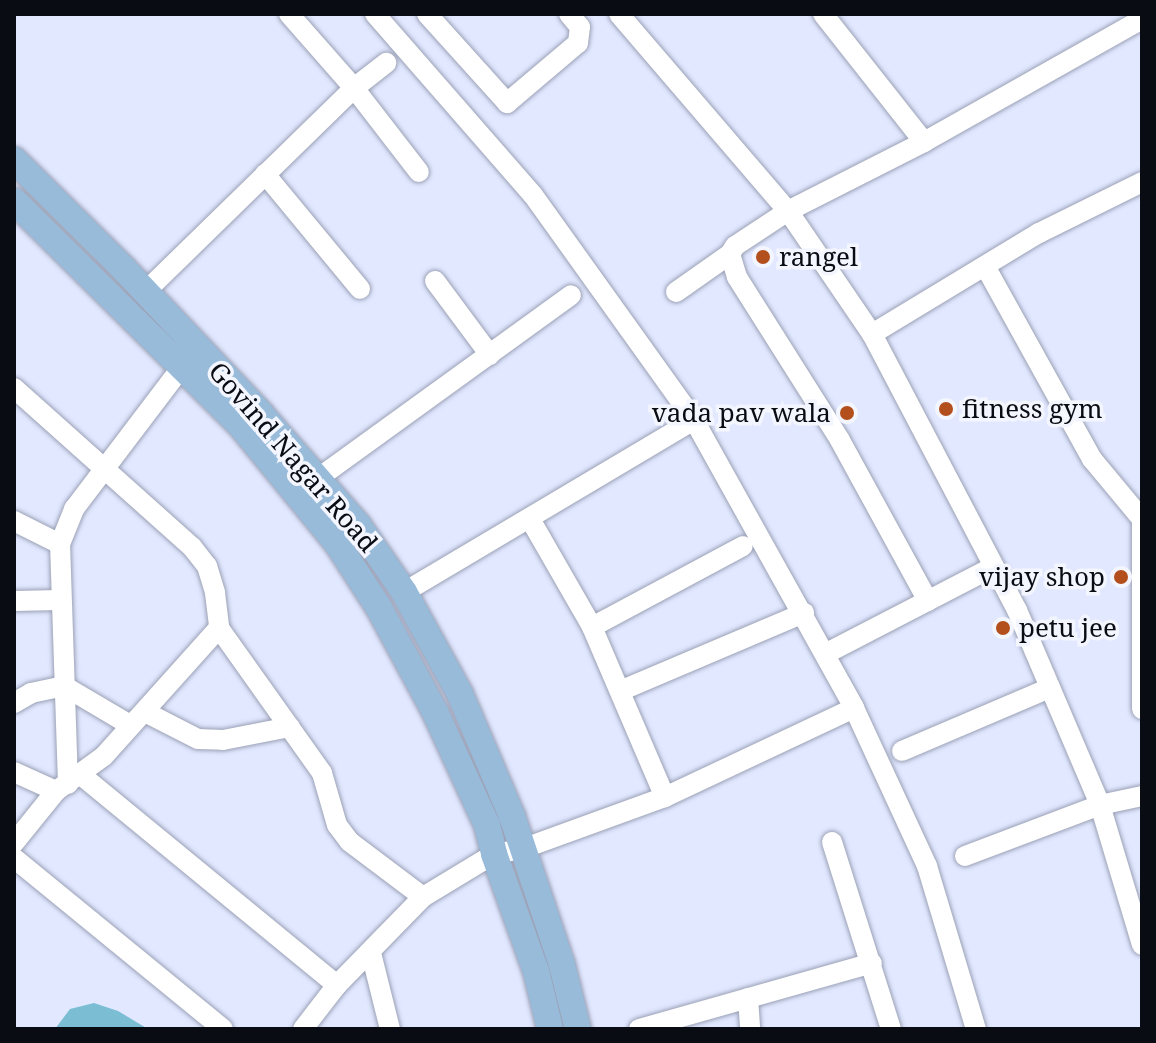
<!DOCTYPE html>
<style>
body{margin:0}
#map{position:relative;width:1156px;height:1043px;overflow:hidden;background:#e1e8ff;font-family:"Noto Serif",serif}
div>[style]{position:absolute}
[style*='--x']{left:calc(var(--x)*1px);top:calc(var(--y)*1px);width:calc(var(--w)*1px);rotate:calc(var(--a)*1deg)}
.water>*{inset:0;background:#7bbdd3}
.roads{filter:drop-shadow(0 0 2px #9ba1b6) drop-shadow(0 0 2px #9ba1b6)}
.minor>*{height:20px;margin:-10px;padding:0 10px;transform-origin:10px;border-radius:10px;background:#fff}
.major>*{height:26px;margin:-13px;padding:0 13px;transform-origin:13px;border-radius:13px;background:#98bbda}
.dots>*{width:22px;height:22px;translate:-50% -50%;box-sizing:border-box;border:4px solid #f3f5ff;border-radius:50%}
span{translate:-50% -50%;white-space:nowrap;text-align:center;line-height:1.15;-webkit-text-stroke:7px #f3f5ff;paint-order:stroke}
.poi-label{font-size:26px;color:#0a0c13}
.left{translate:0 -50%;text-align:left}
.right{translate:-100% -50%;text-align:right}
.street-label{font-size:26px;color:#0a0c13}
.frame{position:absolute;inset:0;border:16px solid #0a0c13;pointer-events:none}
</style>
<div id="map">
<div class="water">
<i style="clip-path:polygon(94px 1003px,118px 1011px,148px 1029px,55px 1029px,70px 1009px)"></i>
</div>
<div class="roads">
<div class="minor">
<i style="--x:289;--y:14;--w:98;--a:48.7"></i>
<i style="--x:354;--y:88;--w:106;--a:52.3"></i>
<i style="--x:375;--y:14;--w:240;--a:48.9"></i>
<i style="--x:533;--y:195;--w:277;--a:54.4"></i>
<i style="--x:694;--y:420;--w:337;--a:149.3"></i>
<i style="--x:427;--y:14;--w:120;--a:48"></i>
<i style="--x:507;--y:103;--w:93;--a:-40.2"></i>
<i style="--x:578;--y:43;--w:16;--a:-83"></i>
<i style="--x:580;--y:27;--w:17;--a:-130"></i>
<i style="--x:619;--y:14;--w:260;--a:49.4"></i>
<i style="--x:788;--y:211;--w:149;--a:55.7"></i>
<i style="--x:872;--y:334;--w:312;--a:62.3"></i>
<i style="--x:1017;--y:610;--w:212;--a:66.9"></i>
<i style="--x:1100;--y:805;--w:146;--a:73.3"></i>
<i style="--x:823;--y:14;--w:163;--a:51.7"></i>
<i style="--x:265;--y:174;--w:149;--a:50.4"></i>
<i style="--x:985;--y:266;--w:221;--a:61"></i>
<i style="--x:1092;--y:459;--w:77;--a:50.3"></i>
<i style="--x:435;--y:281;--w:92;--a:53.4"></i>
<i style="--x:145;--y:292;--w:292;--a:-44.3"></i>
<i style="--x:354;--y:88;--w:41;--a:-38"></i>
<i style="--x:676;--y:292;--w:66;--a:-35.1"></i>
<i style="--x:872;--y:334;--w:195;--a:-31.2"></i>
<i style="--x:1039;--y:233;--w:115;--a:-26.3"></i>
<i style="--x:14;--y:388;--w:239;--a:41.8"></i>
<i style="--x:192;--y:547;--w:24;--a:52"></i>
<i style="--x:207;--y:566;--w:28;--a:73"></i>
<i style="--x:215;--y:593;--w:35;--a:83"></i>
<i style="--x:219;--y:628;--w:178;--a:54.6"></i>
<i style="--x:322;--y:773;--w:54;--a:73.9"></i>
<i style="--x:337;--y:825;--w:21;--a:53"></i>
<i style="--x:350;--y:842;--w:91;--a:37"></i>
<i style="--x:694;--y:420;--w:329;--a:60.9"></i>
<i style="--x:854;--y:708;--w:174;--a:65.2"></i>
<i style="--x:927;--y:866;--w:170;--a:73.3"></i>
<i style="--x:306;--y:487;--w:327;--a:-35.9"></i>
<i style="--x:1142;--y:511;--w:198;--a:90"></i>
<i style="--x:530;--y:519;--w:125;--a:60.1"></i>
<i style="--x:592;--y:627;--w:185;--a:66.8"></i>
<i style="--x:14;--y:521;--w:51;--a:26.6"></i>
<i style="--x:14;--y:601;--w:46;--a:-1.2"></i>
<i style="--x:928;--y:601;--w:183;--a:-118.7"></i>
<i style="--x:840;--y:440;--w:193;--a:-122.3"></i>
<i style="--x:737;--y:277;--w:24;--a:-107"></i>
<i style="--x:730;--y:254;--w:9;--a:-58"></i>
<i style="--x:735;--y:246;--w:64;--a:-33.4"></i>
<i style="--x:788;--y:211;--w:153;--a:-26.9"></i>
<i style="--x:924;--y:142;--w:250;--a:-29.4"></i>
<i style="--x:592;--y:627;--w:171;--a:-28.2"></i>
<i style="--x:825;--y:654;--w:189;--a:-27.4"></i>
<i style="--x:620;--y:691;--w:200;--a:-23"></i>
<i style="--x:14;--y:703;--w:20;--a:-30"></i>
<i style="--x:31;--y:693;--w:34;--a:-12"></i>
<i style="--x:64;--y:686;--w:77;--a:30.6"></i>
<i style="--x:145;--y:712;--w:59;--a:27"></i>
<i style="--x:198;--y:739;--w:25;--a:2"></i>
<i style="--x:223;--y:740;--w:68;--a:-11"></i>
<i style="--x:902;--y:751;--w:161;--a:-23.1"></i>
<i style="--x:14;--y:772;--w:46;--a:24.3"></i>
<i style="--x:81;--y:775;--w:331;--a:39.4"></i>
<i style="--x:68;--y:784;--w:240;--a:-91.9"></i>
<i style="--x:60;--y:544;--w:38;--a:-68"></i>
<i style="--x:74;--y:509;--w:177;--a:-52.8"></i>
<i style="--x:832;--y:842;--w:196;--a:72.5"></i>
<i style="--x:14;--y:843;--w:67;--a:-51.1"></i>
<i style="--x:56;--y:791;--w:59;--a:-36.1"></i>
<i style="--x:104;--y:756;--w:172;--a:-48.1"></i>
<i style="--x:965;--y:856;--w:144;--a:-20.7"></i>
<i style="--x:1100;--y:805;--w:43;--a:-12.1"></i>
<i style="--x:14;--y:858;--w:270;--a:39.3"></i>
<i style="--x:371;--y:953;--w:78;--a:76"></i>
<i style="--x:748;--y:998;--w:31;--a:86"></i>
<i style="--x:303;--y:1029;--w:56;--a:-52.3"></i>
<i style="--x:337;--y:985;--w:123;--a:-45.7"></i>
<i style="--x:423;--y:897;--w:83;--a:-31.2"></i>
<i style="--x:494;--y:854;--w:28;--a:-10"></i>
<i style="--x:522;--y:849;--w:152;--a:-20"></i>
<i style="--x:665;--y:797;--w:209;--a:-25.2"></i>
<i style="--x:639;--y:1029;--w:242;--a:-15.8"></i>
</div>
<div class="major">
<i style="--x:14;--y:160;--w:155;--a:44.7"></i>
<i style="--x:124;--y:269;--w:199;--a:46.6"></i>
<i style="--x:261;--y:414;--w:147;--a:48.9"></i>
<i style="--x:358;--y:525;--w:81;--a:55.5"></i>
<i style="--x:404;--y:592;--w:116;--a:61.2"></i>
<i style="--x:460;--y:694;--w:133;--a:66.9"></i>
<i style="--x:512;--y:816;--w:157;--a:71.4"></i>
<i style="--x:562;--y:965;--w:66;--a:76"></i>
<i style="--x:14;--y:201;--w:321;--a:44.7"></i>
<i style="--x:242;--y:427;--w:150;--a:50.7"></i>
<i style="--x:337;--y:543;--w:77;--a:57.1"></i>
<i style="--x:379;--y:608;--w:118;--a:61.7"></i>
<i style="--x:435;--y:712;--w:124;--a:65.3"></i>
<i style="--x:487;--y:825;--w:30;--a:76"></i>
<i style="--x:494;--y:854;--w:124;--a:70.3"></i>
<i style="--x:536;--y:971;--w:60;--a:76.4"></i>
</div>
</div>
<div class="dots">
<i style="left:763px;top:257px;background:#b34e1d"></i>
<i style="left:946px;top:409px;background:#b34e1d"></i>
<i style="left:847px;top:413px;background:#b34e1d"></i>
<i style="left:1121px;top:577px;background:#b34e1d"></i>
<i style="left:1003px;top:628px;background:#b34e1d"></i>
</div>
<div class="poi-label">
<span class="left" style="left:779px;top:257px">rangel</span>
<span class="left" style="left:962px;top:409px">fitness gym</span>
<span class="right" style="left:831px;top:413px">vada pav wala</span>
<span class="right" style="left:1105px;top:577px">vijay shop</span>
<span class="left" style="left:1019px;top:628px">petu jee</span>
</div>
<div class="street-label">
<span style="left:293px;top:457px;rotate:49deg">Govind Nagar Road</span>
</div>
<div class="frame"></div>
</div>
